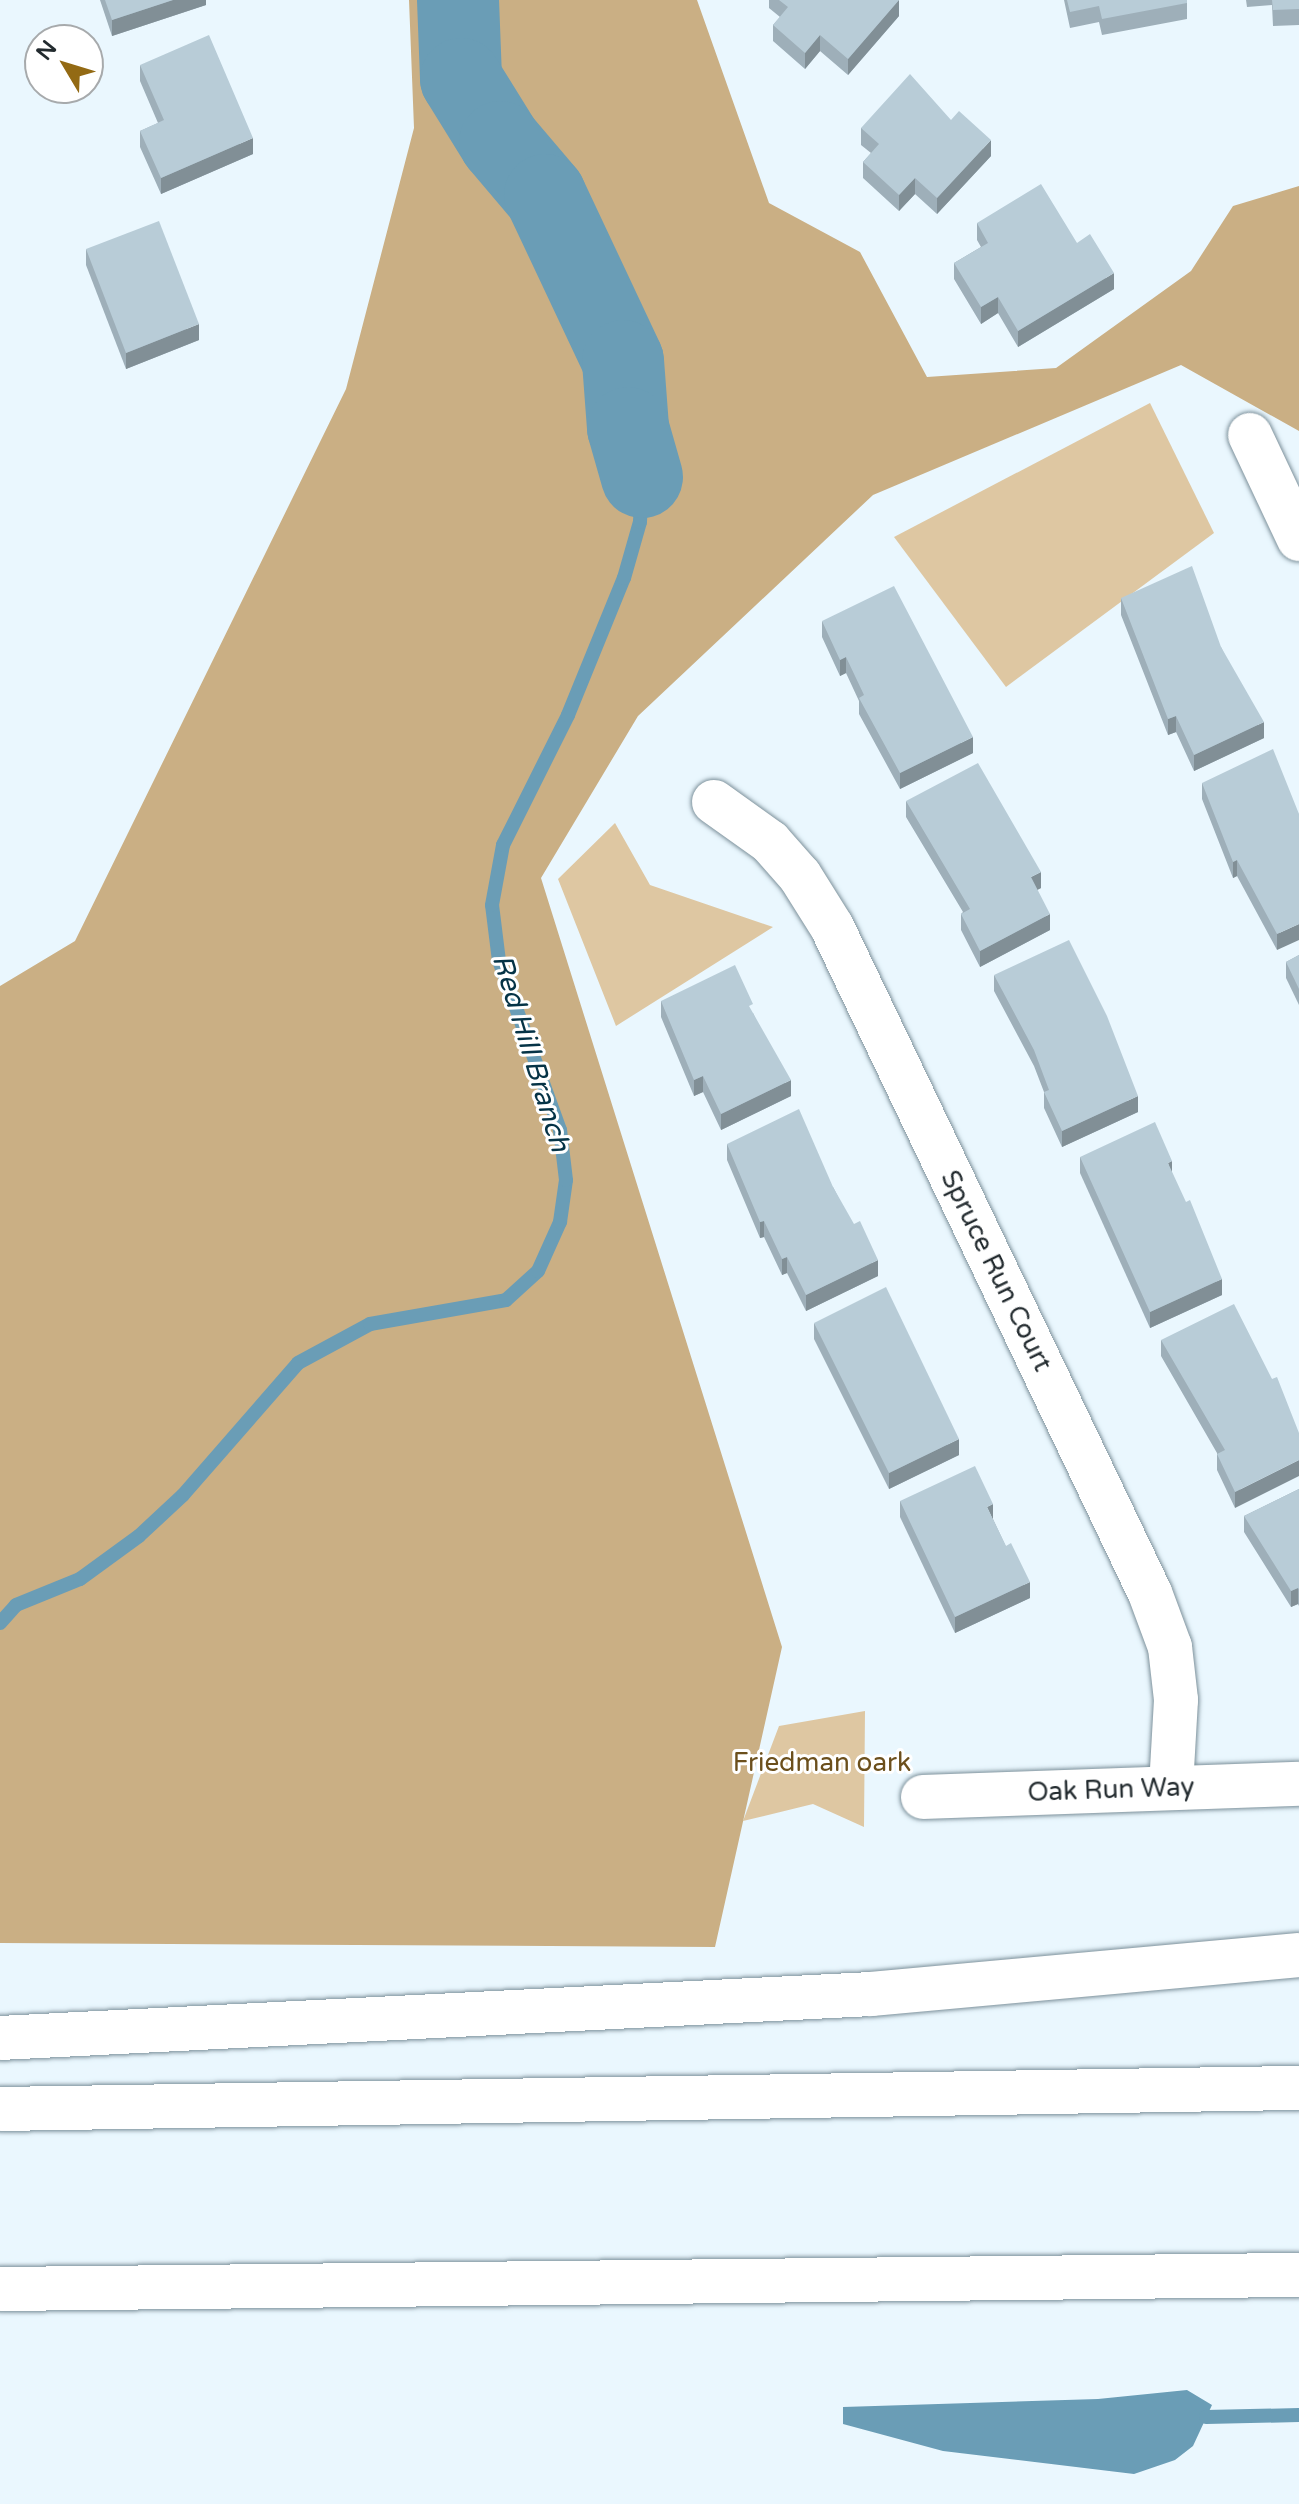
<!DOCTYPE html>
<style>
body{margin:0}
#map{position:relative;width:1299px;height:2504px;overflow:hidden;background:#eaf7fe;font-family:"Varela Round",sans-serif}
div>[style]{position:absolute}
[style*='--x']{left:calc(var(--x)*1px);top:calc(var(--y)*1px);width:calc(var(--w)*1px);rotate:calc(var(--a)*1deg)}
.green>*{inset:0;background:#dec7a2}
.forest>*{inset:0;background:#caaf84}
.water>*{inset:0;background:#6a9db6}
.stream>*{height:14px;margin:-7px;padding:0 7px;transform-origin:7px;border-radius:7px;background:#6a9db6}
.river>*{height:82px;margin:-41px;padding:0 41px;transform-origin:41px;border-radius:41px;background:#6a9db6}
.roads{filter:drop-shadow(0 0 2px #7d919b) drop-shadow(0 0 2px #7d919b)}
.minor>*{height:44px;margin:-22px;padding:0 22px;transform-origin:22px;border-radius:22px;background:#fff}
.highway>*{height:44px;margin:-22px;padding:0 22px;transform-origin:22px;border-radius:22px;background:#fff}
.wall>*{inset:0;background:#9eafb9}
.shaded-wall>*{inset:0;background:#818f96}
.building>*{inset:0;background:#b8ccd7}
span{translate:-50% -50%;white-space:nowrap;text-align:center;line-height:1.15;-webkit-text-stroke:6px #fff;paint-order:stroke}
.street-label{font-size:26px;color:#232b2f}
.park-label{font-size:26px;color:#6b4f1c}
.water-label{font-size:28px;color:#053346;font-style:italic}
.north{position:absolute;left:24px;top:24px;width:80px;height:80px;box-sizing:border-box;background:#fff;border:2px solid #a7aaac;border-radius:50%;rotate:308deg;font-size:22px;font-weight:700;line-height:32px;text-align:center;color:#232b2f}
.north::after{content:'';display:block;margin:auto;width:28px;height:36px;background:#936a14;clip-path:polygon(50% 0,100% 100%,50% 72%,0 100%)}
</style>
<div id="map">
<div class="green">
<i style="clip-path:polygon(1150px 403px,1214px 533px,1006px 687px,894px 537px)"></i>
<i style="clip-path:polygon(615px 823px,650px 885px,773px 927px,616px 1026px,558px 879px)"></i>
<i style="clip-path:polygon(865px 1711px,864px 1827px,813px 1804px,743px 1821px,779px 1726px)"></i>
</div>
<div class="forest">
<i style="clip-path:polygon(409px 0,697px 0,769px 203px,860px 252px,927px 377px,1056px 368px,1191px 271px,1233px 206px,1299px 186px,1299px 431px,1181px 365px,873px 495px,638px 716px,541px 878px,782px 1647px,715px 1947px,0 1943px,0 986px,75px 941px,346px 389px,414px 128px)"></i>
</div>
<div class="water">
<i style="clip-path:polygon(1187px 2390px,1212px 2405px,1193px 2446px,1175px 2460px,1134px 2474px,943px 2451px,843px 2424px,843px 2407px,1098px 2399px)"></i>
</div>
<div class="stream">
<i style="--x:0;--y:1623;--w:24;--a:-48"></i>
<i style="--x:16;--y:1605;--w:69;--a:-22.1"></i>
<i style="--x:80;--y:1579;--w:73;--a:-36.1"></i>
<i style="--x:139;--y:1536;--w:60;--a:-43"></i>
<i style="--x:183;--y:1495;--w:175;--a:-48.9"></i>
<i style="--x:298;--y:1363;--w:82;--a:-28.4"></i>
<i style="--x:370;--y:1324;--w:138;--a:-10"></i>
<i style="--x:506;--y:1300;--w:43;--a:-42.2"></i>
<i style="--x:538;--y:1271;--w:54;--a:-65.8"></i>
<i style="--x:560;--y:1222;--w:42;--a:-81.9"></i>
<i style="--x:566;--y:1180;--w:50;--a:-96.8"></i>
<i style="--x:560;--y:1130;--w:180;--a:-109.8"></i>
<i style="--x:499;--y:961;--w:56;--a:-97.1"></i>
<i style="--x:492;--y:905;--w:61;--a:-79.6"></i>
<i style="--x:503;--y:845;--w:145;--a:-63.4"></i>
<i style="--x:568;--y:715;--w:148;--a:-67.8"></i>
<i style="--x:624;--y:578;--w:58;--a:-74.1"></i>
<i style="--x:640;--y:522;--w:45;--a:-87.5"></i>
<i style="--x:1206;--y:2417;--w:93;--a:-1.2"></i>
</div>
<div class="river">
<i style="--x:458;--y:0;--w:79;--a:87.8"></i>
<i style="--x:461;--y:79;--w:74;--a:58.2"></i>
<i style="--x:500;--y:142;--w:70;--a:49.7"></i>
<i style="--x:545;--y:195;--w:183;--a:64.8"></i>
<i style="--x:623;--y:361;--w:67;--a:85.7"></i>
<i style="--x:628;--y:428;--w:51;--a:74.1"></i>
</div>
<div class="roads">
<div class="minor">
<i style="--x:1250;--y:435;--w:115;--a:64.8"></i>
<i style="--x:714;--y:802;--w:69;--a:35.5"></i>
<i style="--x:770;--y:842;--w:45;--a:48.6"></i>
<i style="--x:800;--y:876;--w:60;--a:57.9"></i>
<i style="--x:832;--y:927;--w:738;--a:64.48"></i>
<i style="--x:1150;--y:1593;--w:58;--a:69.7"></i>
<i style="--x:1170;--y:1647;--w:53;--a:83.5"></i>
<i style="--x:1176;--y:1700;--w:87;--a:93.3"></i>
<i style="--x:923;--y:1797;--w:376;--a:-2"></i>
</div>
<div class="highway">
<i style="--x:0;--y:2038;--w:872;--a:-2.89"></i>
<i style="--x:871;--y:1994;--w:430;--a:-5.2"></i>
<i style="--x:0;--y:2109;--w:1299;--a:-0.93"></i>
<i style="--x:0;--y:2289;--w:1299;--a:-0.62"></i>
</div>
</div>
<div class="wall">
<i style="clip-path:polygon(100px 0,206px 0,206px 5px,112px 36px)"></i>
<i style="clip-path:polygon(769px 0,899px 0,899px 16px,848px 75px,820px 51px,805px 69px,773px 41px,773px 25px,780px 17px,769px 8px)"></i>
<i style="clip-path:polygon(1064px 0,1187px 0,1187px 19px,1102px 35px,1099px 22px,1070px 28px)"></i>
<i style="clip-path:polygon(1246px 0,1299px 0,1299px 25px,1273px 26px,1272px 5px,1247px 7px)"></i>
<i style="clip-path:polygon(140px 65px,253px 154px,161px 194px,140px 147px,140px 131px,158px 123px,140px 81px)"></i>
<i style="clip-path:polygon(951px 120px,991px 156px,937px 214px,915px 194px,899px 211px,863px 178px,863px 162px,871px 153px,861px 145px,861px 128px)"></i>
<i style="clip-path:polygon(977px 223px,1077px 243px,1114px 289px,1018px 347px,998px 313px,981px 324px,954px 279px,954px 263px,981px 247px,977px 240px)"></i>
<i style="clip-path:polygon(86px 249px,199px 340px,126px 369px,86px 265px)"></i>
<i style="clip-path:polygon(1121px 598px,1221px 647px,1264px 738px,1194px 771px,1176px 732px,1168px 735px,1121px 615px)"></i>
<i style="clip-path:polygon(822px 621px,973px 753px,900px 789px,859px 714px,859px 701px,846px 673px,840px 676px,822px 637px)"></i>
<i style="clip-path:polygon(1202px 783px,1299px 814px,1277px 950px,1237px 876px,1233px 878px,1202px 799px)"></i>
<i style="clip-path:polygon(906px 801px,1041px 888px,1037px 890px,1050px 930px,980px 967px,961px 930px,961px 914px,963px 912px,906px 817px)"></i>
<i style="clip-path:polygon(1299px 955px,1299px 1005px,1286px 978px,1286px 962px)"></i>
<i style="clip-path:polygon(994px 975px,1138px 1112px,1062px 1147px,1044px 1108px,1044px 1092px,1034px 1066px,994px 991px)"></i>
<i style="clip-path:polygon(661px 1001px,753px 1013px,791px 1096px,721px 1130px,703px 1092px,694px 1096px,661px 1017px)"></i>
<i style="clip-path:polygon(727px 1144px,833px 1187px,878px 1276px,806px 1311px,787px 1273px,782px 1275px,764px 1237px,760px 1238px,727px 1160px)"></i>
<i style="clip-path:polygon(1080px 1157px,1172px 1173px,1222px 1295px,1150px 1328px,1080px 1173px)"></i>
<i style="clip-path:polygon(814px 1323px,959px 1455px,889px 1489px,814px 1339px)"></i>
<i style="clip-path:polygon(1161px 1340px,1272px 1379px,1235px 1508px,1217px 1470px,1217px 1453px,1161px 1356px)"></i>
<i style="clip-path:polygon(1299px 1489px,1299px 1606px,1298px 1604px,1291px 1607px,1244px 1532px,1244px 1516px)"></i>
<i style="clip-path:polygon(900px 1501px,993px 1519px,1030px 1598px,955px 1633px,900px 1517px)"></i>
</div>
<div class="shaded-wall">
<i style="clip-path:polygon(173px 0,206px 0,206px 5px,112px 36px,112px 20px)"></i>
<i style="clip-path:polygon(899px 0,899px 16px,848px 75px,848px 59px)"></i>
<i style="clip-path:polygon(820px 35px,820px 51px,805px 69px,805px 53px)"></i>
<i style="clip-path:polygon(253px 138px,253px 154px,161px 194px,161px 178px)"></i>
<i style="clip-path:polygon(991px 140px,991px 156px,937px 214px,937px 198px)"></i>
<i style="clip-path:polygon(915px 178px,915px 194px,899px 211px,899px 195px)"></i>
<i style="clip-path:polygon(1114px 273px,1114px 289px,1018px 347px,1018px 331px)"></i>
<i style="clip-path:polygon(998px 297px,998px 313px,981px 324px,981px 307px)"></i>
<i style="clip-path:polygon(199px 324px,199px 340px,126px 369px,126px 353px)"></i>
<i style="clip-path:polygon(846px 657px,846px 673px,840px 676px,840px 660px)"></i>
<i style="clip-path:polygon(1176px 716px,1176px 732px,1168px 735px,1168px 719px)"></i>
<i style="clip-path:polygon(1264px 722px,1264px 738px,1194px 771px,1194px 755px)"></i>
<i style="clip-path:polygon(973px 737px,973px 753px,900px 789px,900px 773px)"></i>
<i style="clip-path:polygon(1237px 860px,1237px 876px,1233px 878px,1233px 862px)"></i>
<i style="clip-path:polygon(1041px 872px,1041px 888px,1031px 893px,1031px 877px)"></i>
<i style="clip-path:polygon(1050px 914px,1050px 930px,980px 967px,980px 951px)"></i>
<i style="clip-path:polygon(1299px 924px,1299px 940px,1277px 950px,1277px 934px)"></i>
<i style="clip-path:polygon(703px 1076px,703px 1092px,694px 1096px,694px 1080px)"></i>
<i style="clip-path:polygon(791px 1080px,791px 1096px,721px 1130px,721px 1114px)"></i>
<i style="clip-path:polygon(1138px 1096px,1138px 1112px,1062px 1147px,1062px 1131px)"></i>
<i style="clip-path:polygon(1172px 1161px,1172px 1177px,1168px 1163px)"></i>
<i style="clip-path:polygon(764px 1221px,764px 1237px,760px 1238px,760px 1222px)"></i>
<i style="clip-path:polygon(787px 1257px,787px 1273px,782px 1275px,782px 1259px)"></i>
<i style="clip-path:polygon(878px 1260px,878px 1276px,806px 1311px,806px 1295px)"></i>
<i style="clip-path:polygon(1222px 1279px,1222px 1295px,1150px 1328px,1150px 1312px)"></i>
<i style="clip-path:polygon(959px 1439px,959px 1455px,889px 1489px,889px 1473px)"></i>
<i style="clip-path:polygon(1299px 1460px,1299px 1476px,1235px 1508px,1235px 1492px)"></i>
<i style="clip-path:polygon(993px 1504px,993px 1520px,987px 1507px)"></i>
<i style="clip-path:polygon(1030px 1582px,1030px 1598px,955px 1633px,955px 1617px)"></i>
<i style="clip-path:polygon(1298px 1588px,1298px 1604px,1291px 1607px,1291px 1591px)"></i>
</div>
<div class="building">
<i style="clip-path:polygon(105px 0,173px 0,112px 20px)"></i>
<i style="clip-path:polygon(779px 0,899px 0,848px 59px,820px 35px,805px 53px,773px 25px,788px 7px)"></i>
<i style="clip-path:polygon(1067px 0,1187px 0,1187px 3px,1102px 19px,1099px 6px,1070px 12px)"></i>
<i style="clip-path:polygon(1272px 0,1299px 0,1299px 9px,1273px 10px)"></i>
<i style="clip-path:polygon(209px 35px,253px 138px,161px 178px,140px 131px,164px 120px,140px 65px)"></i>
<i style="clip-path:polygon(910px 74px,951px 120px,959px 111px,991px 140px,937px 198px,915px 178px,899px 195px,863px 162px,879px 144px,861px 128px)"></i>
<i style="clip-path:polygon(1041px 184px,1077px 243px,1090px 234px,1114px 273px,1018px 331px,998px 297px,981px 307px,954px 263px,988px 243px,977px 223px)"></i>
<i style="clip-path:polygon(159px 221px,199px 324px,126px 353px,86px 249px)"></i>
<i style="clip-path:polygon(1192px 566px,1221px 647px,1264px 722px,1194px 755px,1176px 716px,1168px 719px,1121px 598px)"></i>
<i style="clip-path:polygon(894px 586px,973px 737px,900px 773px,859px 698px,864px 695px,846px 657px,840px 660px,822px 621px)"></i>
<i style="clip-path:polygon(1273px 749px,1299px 814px,1299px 924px,1277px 934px,1237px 860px,1233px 862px,1202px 783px)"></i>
<i style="clip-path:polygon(978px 763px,1041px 872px,1031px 877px,1050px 914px,980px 951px,961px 914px,970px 909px,906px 801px)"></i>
<i style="clip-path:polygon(1069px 940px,1107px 1016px,1138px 1096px,1062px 1131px,1044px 1092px,1049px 1090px,1034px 1050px,994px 975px)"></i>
<i style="clip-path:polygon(1299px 955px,1299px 989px,1286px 962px)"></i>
<i style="clip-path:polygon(735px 965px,753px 1004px,749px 1006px,791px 1080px,721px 1114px,703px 1076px,694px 1080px,661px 1001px)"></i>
<i style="clip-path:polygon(799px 1109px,833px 1187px,854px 1224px,860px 1221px,878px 1260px,806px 1295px,787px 1257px,782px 1259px,764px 1221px,760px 1222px,727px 1144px)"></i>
<i style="clip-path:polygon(1155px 1122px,1172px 1161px,1168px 1163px,1186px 1202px,1190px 1200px,1222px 1279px,1150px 1312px,1080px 1157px)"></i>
<i style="clip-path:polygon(886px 1287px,959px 1439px,889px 1473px,814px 1323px)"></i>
<i style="clip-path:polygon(1234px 1304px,1272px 1379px,1277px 1377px,1299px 1433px,1299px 1460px,1235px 1492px,1217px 1454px,1225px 1450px,1161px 1340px)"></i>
<i style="clip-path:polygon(975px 1466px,993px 1504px,987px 1507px,1006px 1546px,1011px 1543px,1030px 1582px,955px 1617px,900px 1501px)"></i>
<i style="clip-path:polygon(1299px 1489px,1299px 1589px,1298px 1588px,1291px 1591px,1244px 1516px)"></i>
</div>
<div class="street-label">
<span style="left:996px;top:1271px;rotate:64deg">Spruce Run Court</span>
<span style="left:1111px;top:1790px;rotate:-2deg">Oak Run Way</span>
</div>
<div class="park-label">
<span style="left:822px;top:1763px">Friedman oark</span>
</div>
<div class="water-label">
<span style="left:531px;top:1053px;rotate:73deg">Red Hill Branch</span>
</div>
<div class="north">N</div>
</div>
